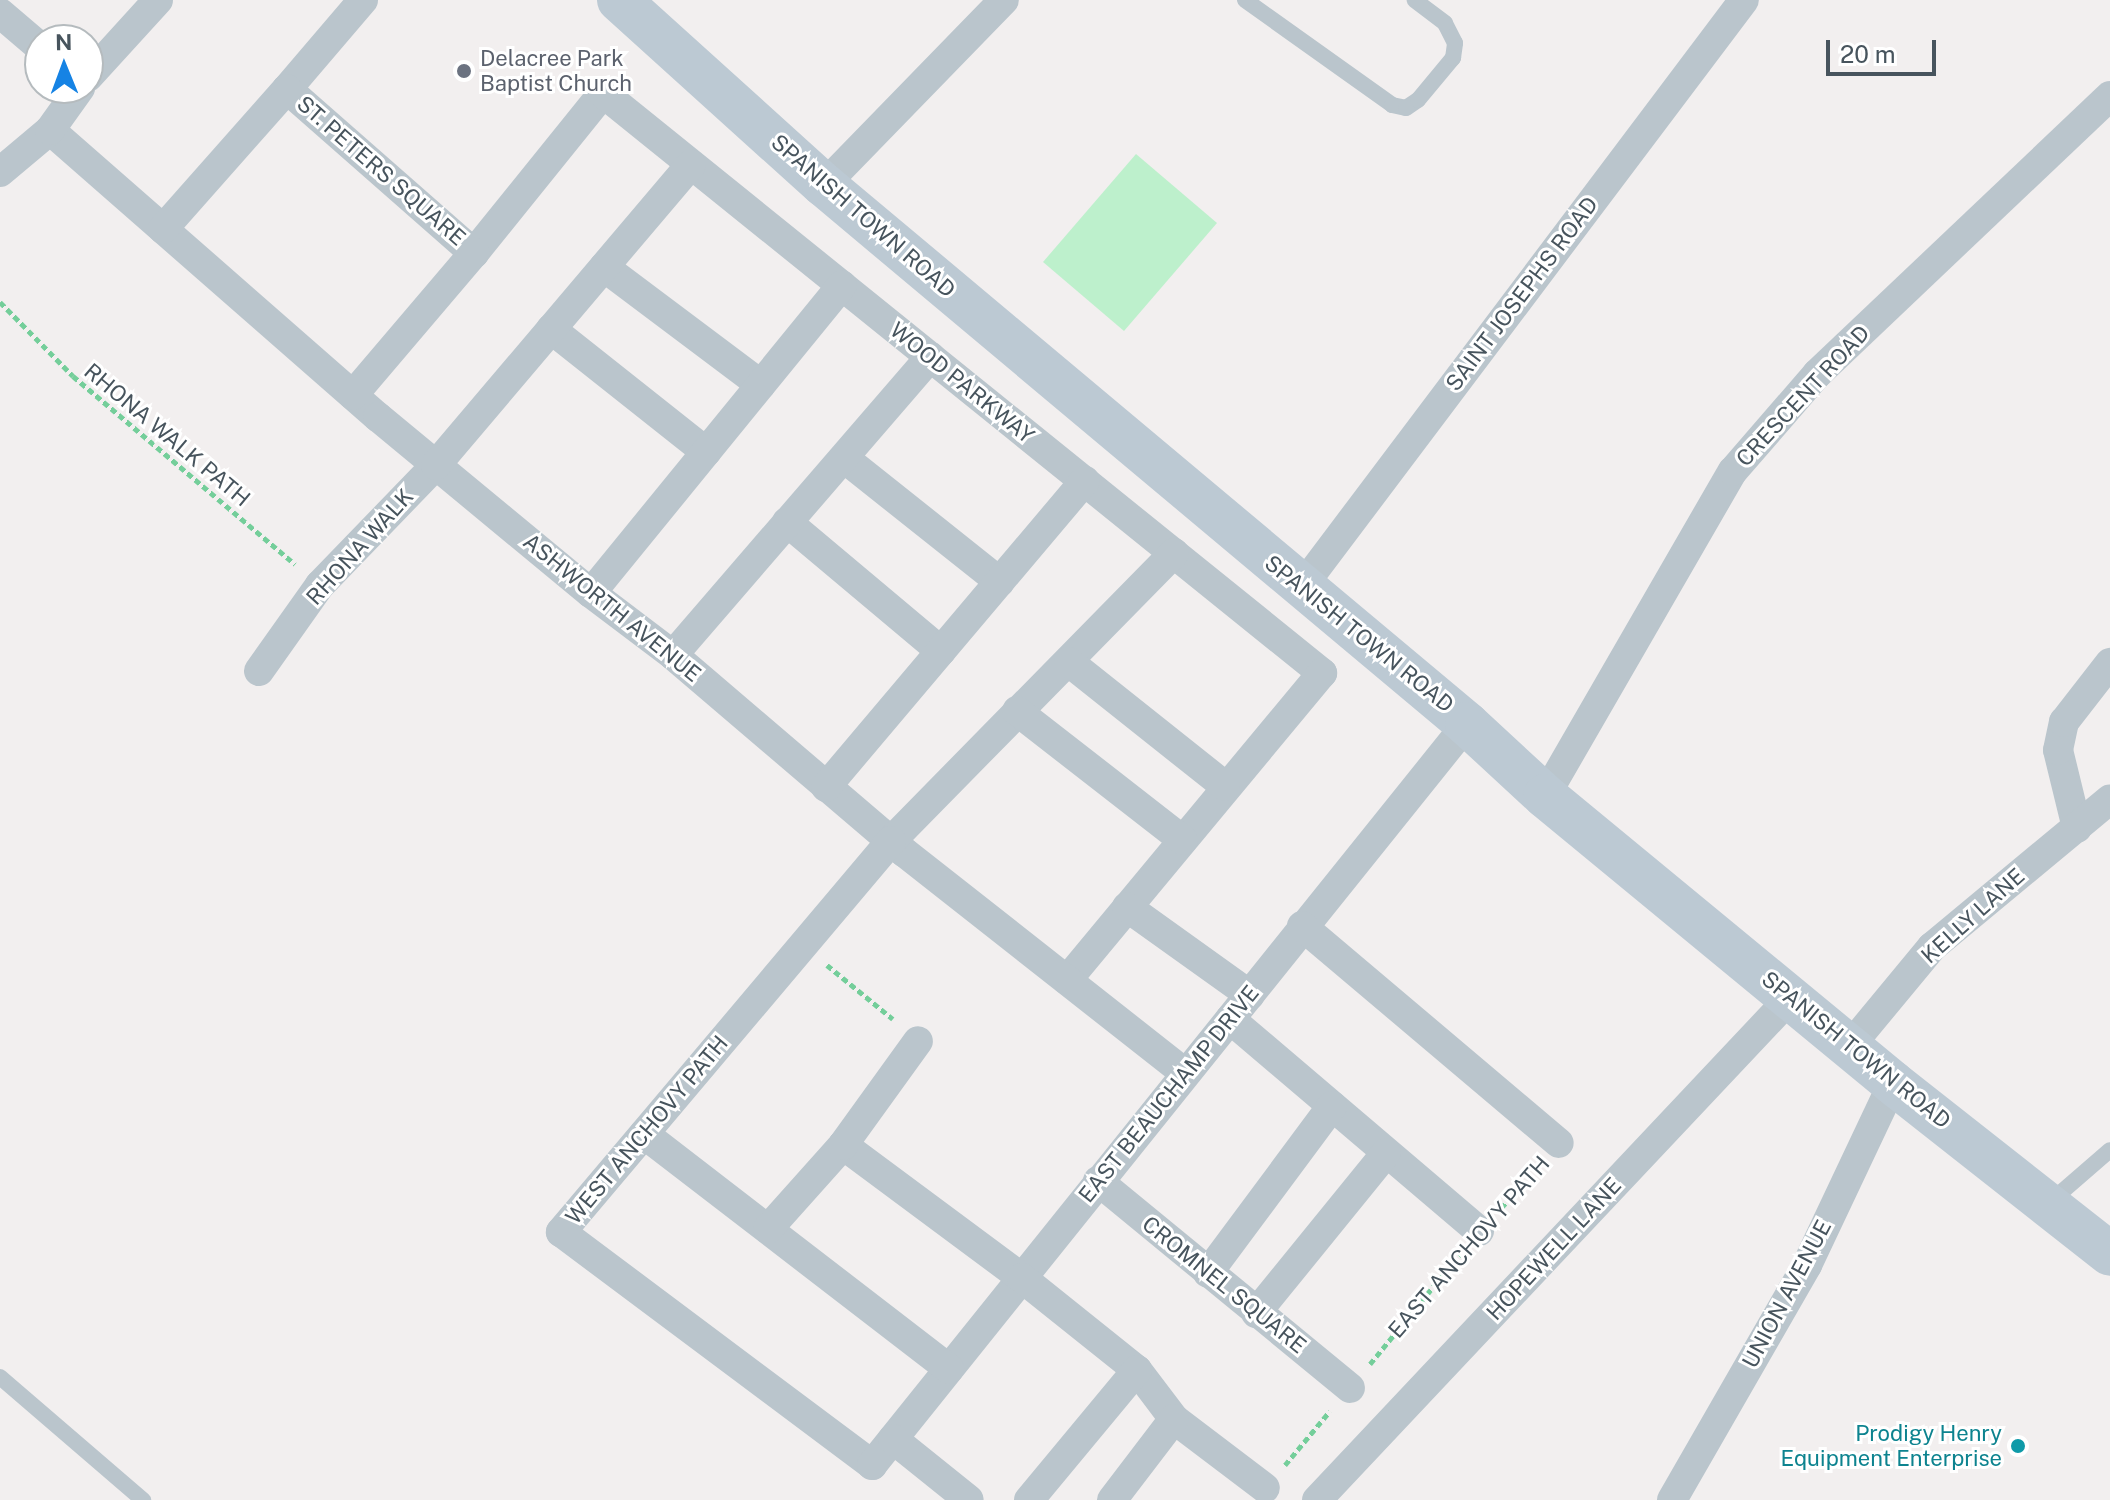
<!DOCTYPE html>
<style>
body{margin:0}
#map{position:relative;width:2110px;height:1500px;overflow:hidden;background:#f2efef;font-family:"Public Sans",sans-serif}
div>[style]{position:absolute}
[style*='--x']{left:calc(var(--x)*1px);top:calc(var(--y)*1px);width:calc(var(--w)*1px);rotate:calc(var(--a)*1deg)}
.green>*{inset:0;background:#bdf0cc}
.path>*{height:5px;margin-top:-2.5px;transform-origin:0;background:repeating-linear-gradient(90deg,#74ce9a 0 6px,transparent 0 10px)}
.lane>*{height:16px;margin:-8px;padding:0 8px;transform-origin:8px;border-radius:8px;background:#bac5cc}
.street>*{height:30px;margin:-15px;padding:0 15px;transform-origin:15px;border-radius:15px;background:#bac5cc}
.secondary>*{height:44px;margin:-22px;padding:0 22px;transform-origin:22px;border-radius:22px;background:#bcc9d3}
.dots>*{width:22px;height:22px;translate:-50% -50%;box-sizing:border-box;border:4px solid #fff;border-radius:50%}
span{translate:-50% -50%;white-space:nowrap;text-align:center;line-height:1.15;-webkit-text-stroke:6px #fff;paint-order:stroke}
.worship-label{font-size:22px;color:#5b616d}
.left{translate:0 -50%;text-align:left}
.street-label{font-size:22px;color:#47545d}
.culture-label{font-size:22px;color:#0d838f}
.right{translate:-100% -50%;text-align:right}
.north{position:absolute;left:24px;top:24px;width:80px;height:80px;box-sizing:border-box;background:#fff;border:2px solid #b5bbbe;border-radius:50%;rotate:359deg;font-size:22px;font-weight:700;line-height:32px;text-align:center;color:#47545d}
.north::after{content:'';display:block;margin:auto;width:28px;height:36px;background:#1683e4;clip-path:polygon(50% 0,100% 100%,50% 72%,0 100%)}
.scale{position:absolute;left:1826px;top:40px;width:110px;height:36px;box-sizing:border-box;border:4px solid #47545d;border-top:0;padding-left:10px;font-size:24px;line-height:28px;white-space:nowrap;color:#47545d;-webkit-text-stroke:6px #fff;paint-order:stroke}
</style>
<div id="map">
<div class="green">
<i style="clip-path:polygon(1136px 154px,1217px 223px,1124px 331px,1043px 262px)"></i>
</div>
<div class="path">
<i style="--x:0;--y:302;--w:104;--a:45.4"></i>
<i style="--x:73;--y:376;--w:291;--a:40.3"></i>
<i style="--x:827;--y:965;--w:85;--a:39.3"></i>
<i style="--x:1501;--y:1208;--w:54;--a:-48"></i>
<i style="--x:1370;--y:1364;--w:142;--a:-50.7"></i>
<i style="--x:1285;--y:1465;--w:70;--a:-50.2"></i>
</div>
<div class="lane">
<i style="--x:1245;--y:0;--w:181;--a:35.5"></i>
<i style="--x:1392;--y:105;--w:14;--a:12"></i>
<i style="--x:1406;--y:108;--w:14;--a:-34"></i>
<i style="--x:1418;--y:100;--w:55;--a:-50.2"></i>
<i style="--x:1453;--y:58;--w:15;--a:-82"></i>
<i style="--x:1455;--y:43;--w:22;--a:-117"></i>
<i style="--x:1445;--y:23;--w:38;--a:-143"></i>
<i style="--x:2050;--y:1202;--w:79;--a:-40.9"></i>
<i style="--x:0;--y:1377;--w:189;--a:40.7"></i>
</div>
<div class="street">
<i style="--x:363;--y:0;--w:117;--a:130.5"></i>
<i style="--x:287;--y:89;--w:249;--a:41.3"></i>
<i style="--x:474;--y:253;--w:206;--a:-51.1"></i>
<i style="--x:603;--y:93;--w:924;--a:38.89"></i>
<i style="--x:1322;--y:673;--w:399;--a:129.7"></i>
<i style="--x:0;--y:13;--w:52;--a:40.4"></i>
<i style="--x:88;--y:77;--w:104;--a:-47.7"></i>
<i style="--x:50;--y:130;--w:436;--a:41.2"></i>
<i style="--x:378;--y:417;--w:276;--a:39.6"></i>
<i style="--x:591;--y:593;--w:103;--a:37.1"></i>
<i style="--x:673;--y:655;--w:304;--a:40.5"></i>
<i style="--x:904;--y:852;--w:357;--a:38.2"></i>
<i style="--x:0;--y:172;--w:65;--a:-40"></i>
<i style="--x:50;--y:130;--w:52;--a:-54.5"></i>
<i style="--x:824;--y:185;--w:258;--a:-45.8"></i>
<i style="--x:163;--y:229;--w:187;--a:-48.5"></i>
<i style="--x:604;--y:267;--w:196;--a:36.9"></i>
<i style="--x:551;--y:329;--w:198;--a:38.4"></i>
<i style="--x:353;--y:395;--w:187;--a:-49.6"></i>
<i style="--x:844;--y:458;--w:199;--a:38.5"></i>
<i style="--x:787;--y:522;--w:201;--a:40"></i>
<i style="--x:1174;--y:553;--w:404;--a:134.5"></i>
<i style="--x:891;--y:841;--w:512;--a:130.16"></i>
<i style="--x:561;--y:1232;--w:389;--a:36.8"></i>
<i style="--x:872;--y:1465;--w:950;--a:-51.24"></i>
<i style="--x:1301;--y:588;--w:736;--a:-53.01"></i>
<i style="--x:591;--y:593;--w:397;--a:-50.8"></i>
<i style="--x:673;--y:655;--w:394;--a:-49.2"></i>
<i style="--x:1069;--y:662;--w:199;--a:38.5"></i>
<i style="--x:259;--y:671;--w:105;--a:-54.7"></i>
<i style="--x:320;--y:585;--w:167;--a:-46"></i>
<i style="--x:436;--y:465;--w:394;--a:-49.7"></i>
<i style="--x:1017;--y:711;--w:210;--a:37.9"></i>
<i style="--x:826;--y:787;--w:401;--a:-49.8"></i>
<i style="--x:1545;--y:796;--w:375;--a:-60"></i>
<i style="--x:1733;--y:471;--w:128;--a:-49.1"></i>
<i style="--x:1817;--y:374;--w:404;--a:-43.5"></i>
<i style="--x:2077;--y:828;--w:80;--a:-103.7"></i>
<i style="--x:2058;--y:750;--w:29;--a:-78"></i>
<i style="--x:2064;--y:722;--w:75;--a:-52.1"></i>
<i style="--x:1127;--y:907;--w:151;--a:35.6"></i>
<i style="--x:1302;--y:926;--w:336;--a:40.2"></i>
<i style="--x:1230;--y:1019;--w:327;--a:40.4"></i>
<i style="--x:1850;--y:1046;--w:129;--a:-50.4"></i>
<i style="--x:1932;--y:947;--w:231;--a:-39.7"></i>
<i style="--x:644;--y:1134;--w:385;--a:37.6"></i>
<i style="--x:843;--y:1145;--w:223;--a:36.6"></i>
<i style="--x:1022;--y:1278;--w:147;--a:38.7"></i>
<i style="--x:1137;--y:1370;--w:61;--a:52.9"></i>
<i style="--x:1174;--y:1419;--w:114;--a:37.2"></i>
<i style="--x:1098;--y:1181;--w:326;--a:39.4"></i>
<i style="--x:768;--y:1229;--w:113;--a:-48.2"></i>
<i style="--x:843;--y:1145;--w:128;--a:-54.2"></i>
<i style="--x:1208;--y:1273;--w:208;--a:-53.4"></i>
<i style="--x:1256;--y:1313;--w:206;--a:-50.9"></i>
<i style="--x:893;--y:1439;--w:97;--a:38.8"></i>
<i style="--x:1029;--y:1500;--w:169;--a:-50.3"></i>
<i style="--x:1112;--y:1500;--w:102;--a:-52.6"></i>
<i style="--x:1317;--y:1500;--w:691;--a:-46.7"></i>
<i style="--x:1672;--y:1500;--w:271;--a:-60.1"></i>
<i style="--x:1807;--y:1265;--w:201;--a:-64.7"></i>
</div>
<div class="secondary">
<i style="--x:619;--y:0;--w:276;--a:42.1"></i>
<i style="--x:824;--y:185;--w:839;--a:39.97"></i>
<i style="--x:1467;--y:724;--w:106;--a:42.7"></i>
<i style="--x:1545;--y:796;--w:451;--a:39.5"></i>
<i style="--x:1893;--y:1083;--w:276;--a:38.2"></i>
</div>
<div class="dots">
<i style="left:464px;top:71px;background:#6b7280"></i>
<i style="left:2018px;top:1446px;background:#0f9aa8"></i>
</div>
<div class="worship-label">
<span class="left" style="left:480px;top:71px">Delacree Park<br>Baptist Church</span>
</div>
<div class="street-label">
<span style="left:381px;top:171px;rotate:41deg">ST. PETERS SQUARE</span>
<span style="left:863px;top:216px;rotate:41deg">SPANISH TOWN ROAD</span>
<span style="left:1522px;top:294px;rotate:-53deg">SAINT JOSEPHS ROAD</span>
<span style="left:962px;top:383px;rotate:39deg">WOOD PARKWAY</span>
<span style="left:1803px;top:396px;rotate:-47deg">CRESCENT ROAD</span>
<span style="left:167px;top:435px;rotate:40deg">RHONA WALK PATH</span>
<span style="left:360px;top:547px;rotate:-48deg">RHONA WALK</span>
<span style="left:612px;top:608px;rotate:39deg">ASHWORTH AVENUE</span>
<span style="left:1359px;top:634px;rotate:39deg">SPANISH TOWN ROAD</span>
<span style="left:1973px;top:916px;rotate:-42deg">KELLY LANE</span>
<span style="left:1856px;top:1050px;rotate:39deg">SPANISH TOWN ROAD</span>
<span style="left:1169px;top:1094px;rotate:-51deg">EAST BEAUCHAMP DRIVE</span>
<span style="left:647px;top:1130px;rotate:-50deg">WEST ANCHOVY PATH</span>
<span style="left:1469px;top:1247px;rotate:-49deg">EAST ANCHOVY PATH</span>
<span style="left:1554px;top:1249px;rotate:-47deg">HOPEWELL LANE</span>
<span style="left:1224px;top:1285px;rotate:39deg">CROMNEL SQUARE</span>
<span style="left:1787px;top:1294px;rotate:-62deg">UNION AVENUE</span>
</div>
<div class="culture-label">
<span class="right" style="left:2002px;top:1446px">Prodigy Henry<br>Equipment Enterprise</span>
</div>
<div class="north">N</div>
<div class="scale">20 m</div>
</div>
